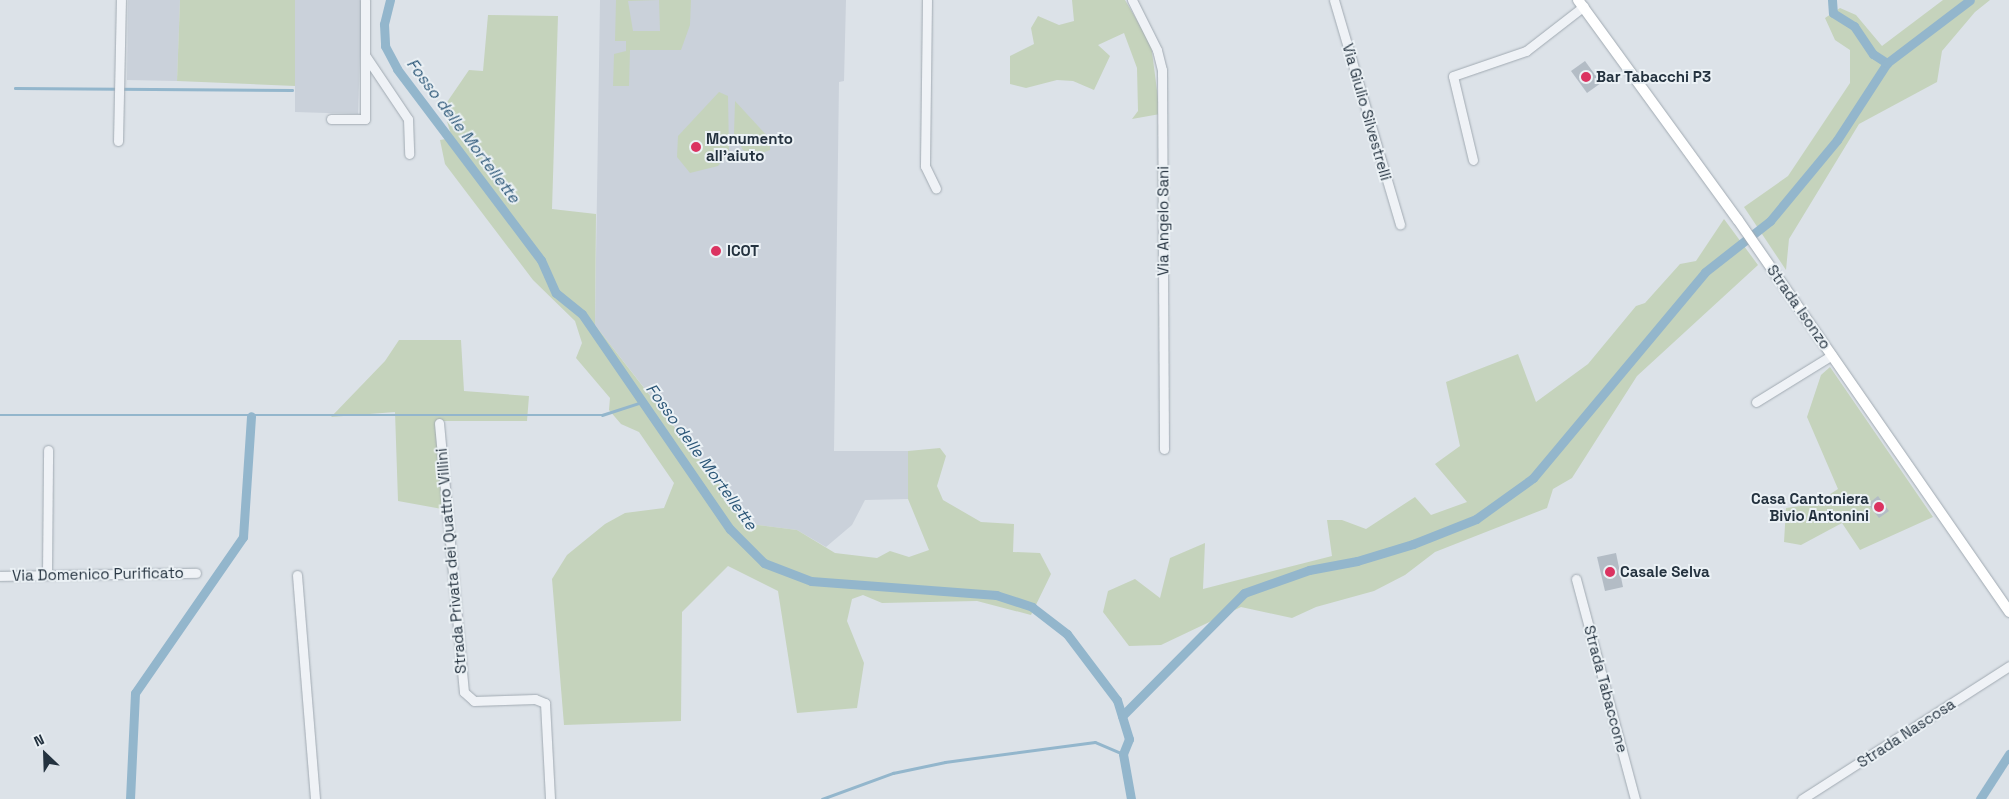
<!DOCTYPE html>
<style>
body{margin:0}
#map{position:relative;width:2009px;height:799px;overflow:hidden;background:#dce2e8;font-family:"Space Grotesk",sans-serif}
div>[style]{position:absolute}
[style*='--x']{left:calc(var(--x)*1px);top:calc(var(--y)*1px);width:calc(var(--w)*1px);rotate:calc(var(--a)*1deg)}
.built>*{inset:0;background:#cad1da}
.green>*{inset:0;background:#c5d3bc}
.stream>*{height:2.5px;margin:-1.25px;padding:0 1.25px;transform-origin:1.25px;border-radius:1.25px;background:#93b6cc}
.canal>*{height:9px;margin:-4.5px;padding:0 4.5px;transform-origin:4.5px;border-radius:4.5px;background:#93b6cc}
.building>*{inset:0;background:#b3bcc5}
.roads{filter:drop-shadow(0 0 1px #a1aab2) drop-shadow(0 0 1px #a1aab2)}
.minor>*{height:9px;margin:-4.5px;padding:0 4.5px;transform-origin:4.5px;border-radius:4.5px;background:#eff2f6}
.major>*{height:10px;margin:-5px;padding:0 5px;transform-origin:5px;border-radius:5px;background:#fff}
.dots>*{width:14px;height:14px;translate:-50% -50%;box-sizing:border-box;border:2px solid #ebf1f5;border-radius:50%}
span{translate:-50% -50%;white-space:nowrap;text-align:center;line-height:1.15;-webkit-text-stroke:4px #ebf1f5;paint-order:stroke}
.poi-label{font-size:15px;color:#24323f;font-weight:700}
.left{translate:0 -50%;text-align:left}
.right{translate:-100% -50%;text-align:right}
.street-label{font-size:15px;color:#24323f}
.water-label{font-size:16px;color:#2b5677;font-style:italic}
.north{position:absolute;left:20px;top:729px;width:50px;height:50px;-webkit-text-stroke:4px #ebf1f5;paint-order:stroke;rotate:336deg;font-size:14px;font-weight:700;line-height:20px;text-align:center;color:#24323f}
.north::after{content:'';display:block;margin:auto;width:18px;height:22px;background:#24323f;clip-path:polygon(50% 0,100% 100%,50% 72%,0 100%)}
</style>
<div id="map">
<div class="built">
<i style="clip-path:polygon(128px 0,180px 0,177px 81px,127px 80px)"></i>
<i style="clip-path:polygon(295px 0,362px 0,358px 114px,295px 112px)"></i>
<i style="clip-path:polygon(600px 0,846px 0,844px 81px,839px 82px,834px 451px,908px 451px,908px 499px,865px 500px,852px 525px,826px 547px,797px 530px,751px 524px,595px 325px)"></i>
</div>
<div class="green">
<i style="clip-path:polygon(180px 0,295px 0,295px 86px,177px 81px)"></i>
<i style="clip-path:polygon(evenodd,616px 0,691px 0,690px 25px,681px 50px,630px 50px,629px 86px,613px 86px,614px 54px,626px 51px,626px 41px,615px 41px,616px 0,659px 0,660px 31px,633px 31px,628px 1px,659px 0)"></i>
<i style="clip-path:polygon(1072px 0,1125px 0,1151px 44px,1160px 114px,1132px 119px,1138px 111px,1137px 68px,1124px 33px,1098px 45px,1110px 56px,1094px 90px,1073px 81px,1057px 80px,1026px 88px,1010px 84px,1010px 56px,1034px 44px,1031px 28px,1038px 16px,1059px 25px,1074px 21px)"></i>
<i style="clip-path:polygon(1943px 0,1990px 0,1975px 12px,1942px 51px,1937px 82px,1859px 124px,1789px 239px,1786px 270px,1744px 207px,1788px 176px,1850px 83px,1850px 50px,1835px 40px,1825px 18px,1840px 8px,1856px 15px,1882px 46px)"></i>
<i style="clip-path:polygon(488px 15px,558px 16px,552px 209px,596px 214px,595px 325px,750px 524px,797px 530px,835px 553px,877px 558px,890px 551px,909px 557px,929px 550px,908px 499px,908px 451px,940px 448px,946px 456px,937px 486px,943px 500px,981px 522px,1014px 524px,1013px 552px,1040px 553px,1051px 574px,1031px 615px,977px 601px,882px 603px,863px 595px,852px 599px,847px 621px,864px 663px,857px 708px,797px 713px,778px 591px,728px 566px,682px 612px,681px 721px,564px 725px,552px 579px,567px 555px,605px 524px,625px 513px,664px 508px,674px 483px,639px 432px,621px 424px,609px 410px,610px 398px,576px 358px,582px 343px,575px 321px,533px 280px,445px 164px,440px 140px,452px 138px,443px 108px,469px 70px,483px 71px)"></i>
<i style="clip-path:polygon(719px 92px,728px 96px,729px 152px,718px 166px,690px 173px,677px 157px,678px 136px)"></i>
<i style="clip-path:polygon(735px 101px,770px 139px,770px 150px,754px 156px,743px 150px,734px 134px)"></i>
<i style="clip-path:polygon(1724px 219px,1758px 265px,1637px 376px,1572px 478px,1553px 489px,1547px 508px,1435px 552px,1405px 575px,1374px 591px,1316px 607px,1292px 618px,1241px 607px,1161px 645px,1129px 646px,1103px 612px,1108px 591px,1135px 579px,1160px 598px,1170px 558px,1205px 543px,1203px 589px,1332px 556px,1327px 520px,1342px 520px,1366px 529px,1415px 497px,1431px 515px,1467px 502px,1435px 464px,1460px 446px,1446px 382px,1518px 354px,1536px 402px,1588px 364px,1636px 306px,1645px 303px,1680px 264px,1696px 261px)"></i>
<i style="clip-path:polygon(399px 340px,461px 340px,464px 391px,529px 396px,527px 421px,435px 421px,442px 509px,398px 501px,395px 412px,331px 417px,385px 361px)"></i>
<i style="clip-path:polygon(1830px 367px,1933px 517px,1860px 550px,1842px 523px,1801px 545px,1784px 542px,1786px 508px,1815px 504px,1838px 489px,1807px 417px,1821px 375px)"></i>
</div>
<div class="stream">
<i style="--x:15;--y:88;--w:277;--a:0.4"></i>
<i style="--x:0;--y:415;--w:602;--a:0"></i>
<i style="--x:602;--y:415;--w:42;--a:-18"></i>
<i style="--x:822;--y:799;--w:76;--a:-20.1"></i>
<i style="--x:893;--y:773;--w:53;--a:-11.9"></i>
<i style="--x:945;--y:762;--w:151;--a:-7.6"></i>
<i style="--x:1095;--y:742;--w:30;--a:23"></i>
</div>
<div class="canal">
<i style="--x:390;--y:0;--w:25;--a:104"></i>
<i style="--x:384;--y:24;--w:22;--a:87"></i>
<i style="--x:385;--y:46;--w:26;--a:62"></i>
<i style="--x:397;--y:69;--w:239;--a:53"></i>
<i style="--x:541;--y:260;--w:36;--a:66"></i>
<i style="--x:556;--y:293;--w:33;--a:39"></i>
<i style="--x:582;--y:314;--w:261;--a:55.5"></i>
<i style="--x:730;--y:529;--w:48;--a:45"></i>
<i style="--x:764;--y:563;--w:50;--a:21"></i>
<i style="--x:811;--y:581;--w:186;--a:4.3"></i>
<i style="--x:996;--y:595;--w:38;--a:18"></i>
<i style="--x:1032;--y:607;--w:44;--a:37.6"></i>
<i style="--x:1067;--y:634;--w:83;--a:52.9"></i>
<i style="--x:1117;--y:700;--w:41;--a:72.9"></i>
<i style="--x:1129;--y:739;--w:16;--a:112"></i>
<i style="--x:1123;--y:754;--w:46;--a:79.9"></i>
<i style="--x:1832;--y:0;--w:13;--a:86"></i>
<i style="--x:1833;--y:13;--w:25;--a:32"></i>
<i style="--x:1854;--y:26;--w:34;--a:56"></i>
<i style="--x:1873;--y:54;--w:17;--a:33"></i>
<i style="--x:1122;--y:716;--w:173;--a:-45.2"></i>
<i style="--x:1244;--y:593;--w:69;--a:-19.5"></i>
<i style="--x:1309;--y:570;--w:49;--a:-10.6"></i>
<i style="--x:1357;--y:561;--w:59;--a:-16.9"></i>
<i style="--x:1413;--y:544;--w:68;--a:-21.6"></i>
<i style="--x:1476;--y:519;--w:70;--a:-35.7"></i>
<i style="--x:1533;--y:478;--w:268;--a:-50.1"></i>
<i style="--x:1705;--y:272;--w:83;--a:-38.1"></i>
<i style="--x:1770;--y:221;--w:105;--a:-50.4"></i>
<i style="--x:1837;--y:140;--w:92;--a:-57"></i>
<i style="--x:1887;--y:63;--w:104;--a:-37.2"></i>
<i style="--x:130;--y:799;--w:106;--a:-87.3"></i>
<i style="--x:135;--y:693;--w:190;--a:-55.3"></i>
<i style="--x:243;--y:537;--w:121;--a:-86.2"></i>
<i style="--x:1980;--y:799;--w:54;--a:-57.2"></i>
</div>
<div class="building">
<i style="clip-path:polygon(1585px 61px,1601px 83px,1587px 93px,1571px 71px)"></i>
<i style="clip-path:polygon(1878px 496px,1889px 511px,1879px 518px,1868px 504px)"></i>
<i style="clip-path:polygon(1616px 553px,1623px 587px,1605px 591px,1597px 557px)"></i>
</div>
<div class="roads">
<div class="minor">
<i style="--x:927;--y:0;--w:166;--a:90.7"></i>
<i style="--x:925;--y:166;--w:25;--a:64"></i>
<i style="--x:1132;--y:0;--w:56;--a:63.4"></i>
<i style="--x:1157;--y:50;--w:21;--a:76"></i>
<i style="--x:1162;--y:70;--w:379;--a:89.7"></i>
<i style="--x:1334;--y:0;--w:234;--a:73.6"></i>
<i style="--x:365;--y:55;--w:77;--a:56.1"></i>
<i style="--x:408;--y:119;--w:35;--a:88"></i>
<i style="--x:331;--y:119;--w:34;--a:0"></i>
<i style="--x:365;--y:119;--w:119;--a:-90"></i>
<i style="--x:118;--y:141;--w:141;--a:-88.8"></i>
<i style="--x:1473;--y:160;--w:86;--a:-103.4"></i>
<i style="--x:1453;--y:76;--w:77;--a:-18.9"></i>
<i style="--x:1526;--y:51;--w:73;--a:-37.8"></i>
<i style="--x:1756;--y:402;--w:89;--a:-31.7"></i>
<i style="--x:439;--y:423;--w:270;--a:84.7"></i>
<i style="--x:464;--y:692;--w:13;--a:42"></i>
<i style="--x:474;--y:701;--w:61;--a:-1.9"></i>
<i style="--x:535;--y:699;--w:11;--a:22"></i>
<i style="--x:545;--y:703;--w:96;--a:87"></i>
<i style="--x:47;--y:575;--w:125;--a:-89.5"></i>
<i style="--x:297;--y:575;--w:225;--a:85.4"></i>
<i style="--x:0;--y:576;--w:196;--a:-0.9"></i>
<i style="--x:1576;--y:579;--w:228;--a:75"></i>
<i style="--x:1802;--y:799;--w:246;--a:-32.7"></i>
</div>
<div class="major">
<i style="--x:1578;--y:0;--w:272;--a:54"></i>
<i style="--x:1738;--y:220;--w:477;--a:55.3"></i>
</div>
</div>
<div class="dots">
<i style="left:1586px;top:77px;background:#db3361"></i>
<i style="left:696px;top:147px;background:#db3361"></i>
<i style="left:716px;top:251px;background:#db3361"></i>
<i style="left:1879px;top:507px;background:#db3361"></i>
<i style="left:1610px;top:572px;background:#db3361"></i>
</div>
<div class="poi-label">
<span class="left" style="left:1596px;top:77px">Bar Tabacchi P3</span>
<span class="left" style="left:706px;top:147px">Monumento<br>all'aiuto</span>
<span class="left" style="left:727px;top:251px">ICOT</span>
<span class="right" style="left:1869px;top:507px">Casa Cantoniera<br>Bivio Antonini</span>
<span class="left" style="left:1620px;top:572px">Casale Selva</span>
</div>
<div class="street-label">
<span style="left:1367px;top:112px;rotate:74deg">Via Giulio Silvestrelli</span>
<span style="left:1163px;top:221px;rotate:-90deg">Via Angelo Sani</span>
<span style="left:1799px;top:307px;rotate:55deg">Strada Isonzo</span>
<span style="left:451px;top:561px;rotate:-95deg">Strada Privata dei Quattro Villini</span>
<span style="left:98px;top:574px;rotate:-1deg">Via Domenico Purificato</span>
<span style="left:1606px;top:689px;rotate:75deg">Strada Tabaccone</span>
<span style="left:1906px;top:733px;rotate:-33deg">Strada Nascosa</span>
</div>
<div class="water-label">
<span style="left:463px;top:131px;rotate:53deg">Fosso delle Mortellette</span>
<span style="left:701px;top:457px;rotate:54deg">Fosso delle Mortellette</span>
</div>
<div class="north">N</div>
</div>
